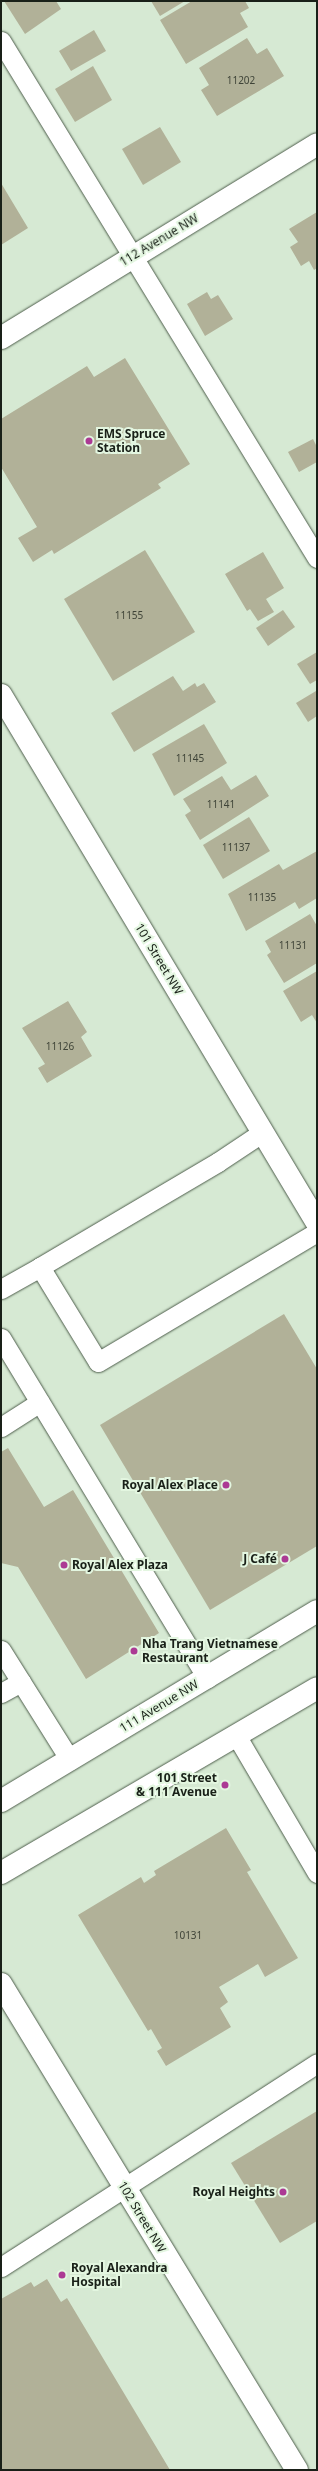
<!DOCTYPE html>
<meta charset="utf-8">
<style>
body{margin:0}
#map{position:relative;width:318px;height:2471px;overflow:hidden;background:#d6e9d3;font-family:"Noto Sans",sans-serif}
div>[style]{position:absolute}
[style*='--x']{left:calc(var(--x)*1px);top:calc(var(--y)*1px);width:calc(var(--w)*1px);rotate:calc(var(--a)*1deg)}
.building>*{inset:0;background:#b1b198}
.roads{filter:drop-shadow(0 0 1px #4e5e4c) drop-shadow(0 0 1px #4e5e4c)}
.lane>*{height:19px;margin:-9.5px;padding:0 9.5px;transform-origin:9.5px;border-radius:9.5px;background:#fff}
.street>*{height:22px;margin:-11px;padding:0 11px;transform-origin:11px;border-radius:11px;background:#fff}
.secondary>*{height:22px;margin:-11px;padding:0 11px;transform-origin:11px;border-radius:11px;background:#fff}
.dots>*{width:11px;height:11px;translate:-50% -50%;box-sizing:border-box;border:2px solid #e3f6e0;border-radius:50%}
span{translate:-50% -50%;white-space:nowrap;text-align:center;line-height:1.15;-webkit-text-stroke:4px #e3f6e0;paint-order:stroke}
.number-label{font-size:10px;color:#3f4438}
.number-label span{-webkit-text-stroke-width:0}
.street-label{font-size:12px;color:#192018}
.poi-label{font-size:12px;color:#192018;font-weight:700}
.left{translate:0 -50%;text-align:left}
.right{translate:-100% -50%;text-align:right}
.frame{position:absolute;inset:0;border:2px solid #192018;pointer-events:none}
</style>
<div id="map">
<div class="building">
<i style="clip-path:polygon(4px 1px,56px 1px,61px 9px,25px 34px)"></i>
<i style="clip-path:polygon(151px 1px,185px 1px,160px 16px)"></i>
<i style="clip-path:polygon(192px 1px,245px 1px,249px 8px,240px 13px,248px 27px,186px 64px,160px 20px)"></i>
<i style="clip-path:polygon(94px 30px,106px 51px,71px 71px,59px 51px)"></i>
<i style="clip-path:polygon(247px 38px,257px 54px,267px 48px,284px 76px,217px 116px,201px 90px,209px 85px,199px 68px)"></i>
<i style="clip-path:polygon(93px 66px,112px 100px,75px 122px,55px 89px)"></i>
<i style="clip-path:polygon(160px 127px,181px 162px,143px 185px,122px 149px)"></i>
<i style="clip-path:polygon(1px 183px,28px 228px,1px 245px)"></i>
<i style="clip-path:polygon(317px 212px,317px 268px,314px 270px,309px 261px,301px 266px,290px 247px,298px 242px,289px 229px)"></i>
<i style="clip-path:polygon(207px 292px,211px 299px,218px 295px,233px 319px,205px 336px,187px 304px)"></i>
<i style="clip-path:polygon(125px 358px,190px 464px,158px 484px,161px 488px,54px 554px,52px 550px,33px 562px,18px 538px,37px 527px,1px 467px,1px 419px,87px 366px,94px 377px)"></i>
<i style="clip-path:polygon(313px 439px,317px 447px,317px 462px,299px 472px,288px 452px)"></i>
<i style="clip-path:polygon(145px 550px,195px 632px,113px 681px,64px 599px)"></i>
<i style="clip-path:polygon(263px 552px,284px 588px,266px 599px,274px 612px,258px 621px,250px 609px,247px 611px,225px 574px)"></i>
<i style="clip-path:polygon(283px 610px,295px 627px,268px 646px,256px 628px)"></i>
<i style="clip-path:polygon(317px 652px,317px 680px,310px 684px,297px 664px)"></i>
<i style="clip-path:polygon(173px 676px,183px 691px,195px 683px,197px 687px,204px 683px,216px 702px,134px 752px,111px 713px)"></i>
<i style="clip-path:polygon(316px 691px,317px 716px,308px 722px,296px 703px)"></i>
<i style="clip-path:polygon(204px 724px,227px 763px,174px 796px,152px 754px)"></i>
<i style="clip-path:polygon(256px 775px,269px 796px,200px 840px,185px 815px,191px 811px,183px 799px,222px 776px,231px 790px)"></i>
<i style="clip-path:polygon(249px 817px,270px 851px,223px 879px,203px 845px)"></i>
<i style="clip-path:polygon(317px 851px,317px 898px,299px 909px,295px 902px,246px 931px,228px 894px,279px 864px,283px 870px)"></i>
<i style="clip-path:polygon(310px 914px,317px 926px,317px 963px,284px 983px,267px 955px,271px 952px,265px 941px)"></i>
<i style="clip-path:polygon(317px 971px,317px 1023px,312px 1015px,301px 1022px,283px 991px)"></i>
<i style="clip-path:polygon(68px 1001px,87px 1032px,81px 1037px,92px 1056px,47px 1083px,38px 1068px,45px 1064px,22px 1028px)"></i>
<i style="clip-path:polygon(284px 1314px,317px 1369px,317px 1546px,210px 1610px,100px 1425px)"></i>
<i style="clip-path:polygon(8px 1448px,44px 1507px,73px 1490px,159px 1633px,86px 1679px,18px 1567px,1px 1563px,1px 1452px)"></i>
<i style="clip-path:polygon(226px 1828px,251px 1870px,247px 1872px,298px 1958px,265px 1977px,258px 1964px,219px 1987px,228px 2002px,220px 2008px,231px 2027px,166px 2066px,157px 2051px,162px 2048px,151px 2029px,148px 2031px,78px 1915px,141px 1877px,144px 1883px,156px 1875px,154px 1871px)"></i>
<i style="clip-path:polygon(317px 2111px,317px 2221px,280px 2243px,231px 2163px)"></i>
<i style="clip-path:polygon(47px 2279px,61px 2302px,67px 2298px,170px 2470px,1px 2470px,1px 2299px,31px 2282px,34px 2287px)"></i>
</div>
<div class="roads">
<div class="lane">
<i style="--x:1;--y:41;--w:606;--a:58.57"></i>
<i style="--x:263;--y:1132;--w:54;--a:146.3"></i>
<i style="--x:218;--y:1162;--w:207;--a:149.5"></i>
<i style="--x:40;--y:1267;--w:111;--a:58.6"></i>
<i style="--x:98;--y:1362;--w:255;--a:-30.7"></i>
<i style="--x:1;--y:1289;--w:45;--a:-29.4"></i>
<i style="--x:1;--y:1338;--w:398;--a:58.8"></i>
<i style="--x:1;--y:1427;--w:46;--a:-32.7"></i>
<i style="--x:1;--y:1650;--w:130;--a:57.9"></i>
<i style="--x:1;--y:1693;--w:23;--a:-29"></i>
<i style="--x:236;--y:1735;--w:160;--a:59.6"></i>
<i style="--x:1;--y:2267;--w:376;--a:-32.8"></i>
</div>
<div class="street">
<i style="--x:1;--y:338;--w:371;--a:-31.5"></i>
<i style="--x:1;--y:1984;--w:569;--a:58.66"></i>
</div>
<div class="secondary">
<i style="--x:1;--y:695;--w:615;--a:59.1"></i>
<i style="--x:1;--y:1801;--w:369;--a:-31"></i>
<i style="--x:1;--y:1873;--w:366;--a:-30.3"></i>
</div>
</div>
<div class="dots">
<i style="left:89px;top:441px;background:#ac3a94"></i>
<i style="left:226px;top:1485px;background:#ac3a94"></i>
<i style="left:285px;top:1559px;background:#ac3a94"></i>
<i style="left:64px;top:1565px;background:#ac3a94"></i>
<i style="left:134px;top:1651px;background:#ac3a94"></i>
<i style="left:225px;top:1785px;background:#ac3a94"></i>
<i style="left:283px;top:2192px;background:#ac3a94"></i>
<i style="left:62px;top:2275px;background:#ac3a94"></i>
</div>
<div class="number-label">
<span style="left:241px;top:81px">11202</span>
<span style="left:129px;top:616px">11155</span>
<span style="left:190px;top:759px">11145</span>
<span style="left:221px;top:805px">11141</span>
<span style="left:236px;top:848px">11137</span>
<span style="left:262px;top:898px">11135</span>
<span style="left:293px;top:946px">11131</span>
<span style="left:60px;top:1047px">11126</span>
<span style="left:188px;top:1936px">10131</span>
</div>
<div class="street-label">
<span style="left:159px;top:240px;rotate:-31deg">112 Avenue NW</span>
<span style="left:159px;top:959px;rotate:59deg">101 Street NW</span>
<span style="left:159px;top:1706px;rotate:-31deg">111 Avenue NW</span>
<span style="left:142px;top:2217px;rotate:59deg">102 Street NW</span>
</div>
<div class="poi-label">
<span class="left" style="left:97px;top:441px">EMS Spruce<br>Station</span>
<span class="right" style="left:218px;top:1485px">Royal Alex Place</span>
<span class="right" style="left:277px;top:1559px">J Café</span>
<span class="left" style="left:72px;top:1565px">Royal Alex Plaza</span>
<span class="left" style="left:142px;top:1651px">Nha Trang Vietnamese<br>Restaurant</span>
<span class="right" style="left:217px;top:1785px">101 Street<br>&amp; 111 Avenue</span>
<span class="right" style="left:275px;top:2192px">Royal Heights</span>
<span class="left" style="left:71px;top:2275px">Royal Alexandra<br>Hospital</span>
</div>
<div class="frame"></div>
</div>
